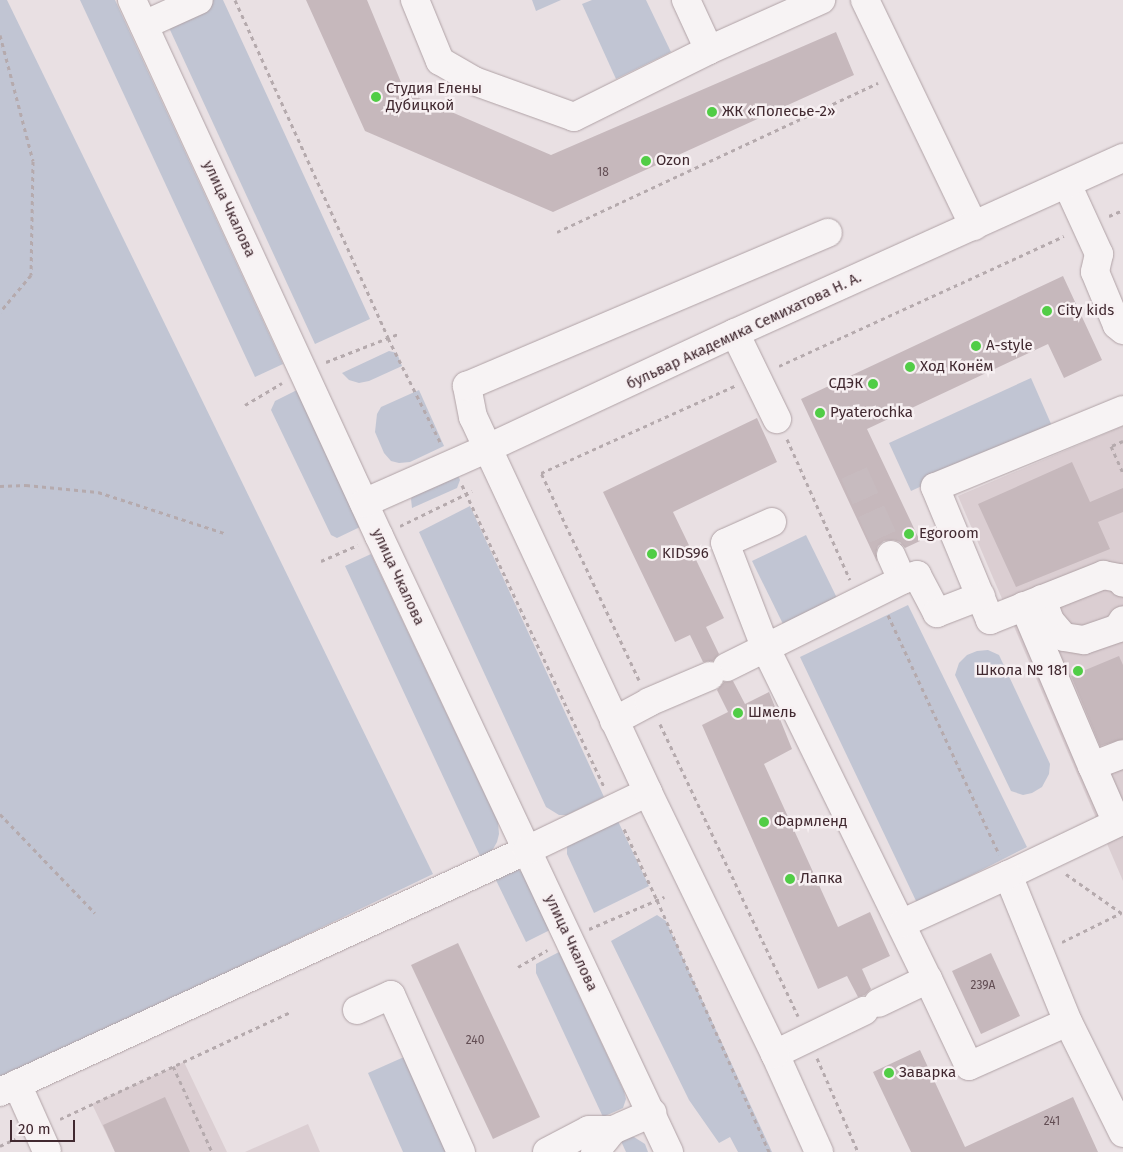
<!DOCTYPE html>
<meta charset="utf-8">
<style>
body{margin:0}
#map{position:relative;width:1123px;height:1152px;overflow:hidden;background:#e9e0e3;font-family:"Fira Sans",sans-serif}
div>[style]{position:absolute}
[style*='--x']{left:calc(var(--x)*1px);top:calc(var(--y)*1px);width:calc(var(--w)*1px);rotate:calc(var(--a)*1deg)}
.built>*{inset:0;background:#dbced2}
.green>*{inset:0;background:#c1c5d3}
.building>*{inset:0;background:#c6b8bc}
.minor-tunnel>*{height:28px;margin-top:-14px;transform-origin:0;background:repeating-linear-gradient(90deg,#c7bbbf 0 28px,transparent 0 42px)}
.path>*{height:3px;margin-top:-1.5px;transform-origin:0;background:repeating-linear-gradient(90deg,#b5aaad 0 4px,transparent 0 8px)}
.roads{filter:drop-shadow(0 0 1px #b0a2a6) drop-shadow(0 0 1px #b0a2a6)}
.minor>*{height:28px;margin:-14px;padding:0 14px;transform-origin:14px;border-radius:14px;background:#f7f3f4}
.dots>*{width:14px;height:14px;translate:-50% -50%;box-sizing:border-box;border:2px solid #f7f0f2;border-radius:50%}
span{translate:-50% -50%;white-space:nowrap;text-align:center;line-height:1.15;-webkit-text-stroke:5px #f7f0f2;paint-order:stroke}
.number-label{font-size:12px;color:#624d53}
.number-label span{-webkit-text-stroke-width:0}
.poi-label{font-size:15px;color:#412930}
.left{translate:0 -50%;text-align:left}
.right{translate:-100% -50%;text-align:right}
.street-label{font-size:15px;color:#412930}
.scale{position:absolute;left:10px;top:1120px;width:65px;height:22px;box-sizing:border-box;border:2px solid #412930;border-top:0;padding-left:6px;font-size:15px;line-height:18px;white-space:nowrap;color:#412930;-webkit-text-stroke:4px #f7f0f2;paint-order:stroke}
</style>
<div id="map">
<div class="built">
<i style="clip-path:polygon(1123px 426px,1123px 881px,958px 496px)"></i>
<i style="clip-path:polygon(184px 1062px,227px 1152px,115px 1152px,92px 1104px)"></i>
<i style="clip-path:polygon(308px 1124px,320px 1152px,245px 1152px)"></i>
</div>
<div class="green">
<i style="clip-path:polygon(0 0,7px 0,433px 874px,0 1082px)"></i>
<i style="clip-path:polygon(80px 0,115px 0,283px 364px,255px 377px)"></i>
<i style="clip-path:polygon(206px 0,223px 0,370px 319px,315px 344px,165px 19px)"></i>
<i style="clip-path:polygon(532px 0,561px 0,536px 11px)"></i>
<i style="clip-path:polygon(592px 0,646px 0,671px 52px,616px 79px,582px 4px)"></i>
<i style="clip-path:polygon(389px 351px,397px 353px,402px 366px,369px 381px,359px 383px,349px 380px,342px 373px)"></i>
<i style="clip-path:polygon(1031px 378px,1052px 426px,911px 491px,889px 443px)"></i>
<i style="clip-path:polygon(297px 390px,360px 527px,337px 538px,331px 535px,271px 410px,275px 401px)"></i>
<i style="clip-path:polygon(419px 390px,444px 446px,410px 462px,399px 463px,391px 461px,384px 453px,375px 432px,377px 414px,381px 407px)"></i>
<i style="clip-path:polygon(458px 475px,460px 480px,457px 488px,412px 508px,411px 499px,413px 495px)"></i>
<i style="clip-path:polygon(470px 506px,604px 797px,567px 815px,559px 815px,546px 807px,419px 532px)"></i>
<i style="clip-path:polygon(806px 535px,837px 598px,783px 624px,752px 561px)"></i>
<i style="clip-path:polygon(371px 554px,498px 822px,499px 834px,497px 842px,492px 851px,481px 858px,345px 566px)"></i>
<i style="clip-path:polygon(908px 605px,1027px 847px,917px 903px,800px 657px)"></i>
<i style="clip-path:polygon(988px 650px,999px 655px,1050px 764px,1049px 774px,1042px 787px,1032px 793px,1023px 795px,1011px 791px,955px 675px,959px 663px,967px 655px,977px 651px)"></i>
<i style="clip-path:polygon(616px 817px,649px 886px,594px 913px,567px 854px,567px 847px,571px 839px)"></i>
<i style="clip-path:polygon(514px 867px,522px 872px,552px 929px,526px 942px,492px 872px)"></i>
<i style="clip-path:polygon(657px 915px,666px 921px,772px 1152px,738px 1152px,730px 1137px,719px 1143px,689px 1100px,611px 941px)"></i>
<i style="clip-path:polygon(559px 952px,624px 1091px,626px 1099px,623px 1108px,603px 1117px,536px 973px,536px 964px)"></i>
<i style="clip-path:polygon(404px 1057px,446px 1152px,403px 1152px,368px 1073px)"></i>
<i style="clip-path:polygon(625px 1137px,634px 1137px,645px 1144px,648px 1152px,626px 1152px,620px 1139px)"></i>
</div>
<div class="building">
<i style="clip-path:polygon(306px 0,367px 0,405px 92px,551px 155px,836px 32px,854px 75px,553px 212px,365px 131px)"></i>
<i style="clip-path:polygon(1063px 276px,1102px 360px,1064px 378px,1048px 344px,867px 429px,920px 541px,905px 548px,900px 542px,893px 540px,884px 541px,878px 546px,876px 553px,877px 562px,801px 399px)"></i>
<i style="clip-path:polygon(757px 418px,777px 462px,673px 512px,724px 618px,706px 627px,719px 654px,713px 661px,703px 662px,690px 635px,675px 642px,603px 492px)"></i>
<i style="clip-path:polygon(1072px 462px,1090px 502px,1123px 488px,1123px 512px,1098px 522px,1110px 549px,1016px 587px,978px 504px)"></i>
<i style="clip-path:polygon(1119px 656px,1123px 665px,1123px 739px,1100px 746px,1071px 676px)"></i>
<i style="clip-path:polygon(733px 681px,745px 704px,769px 692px,792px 749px,764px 764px,838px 927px,870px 912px,890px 956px,862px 969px,871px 989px,865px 995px,858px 997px,847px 976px,818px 989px,702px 725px,728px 712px,717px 690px,724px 682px)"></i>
<i style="clip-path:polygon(458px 943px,540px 1117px,493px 1139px,411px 965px)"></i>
<i style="clip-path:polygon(991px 953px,1020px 1016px,981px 1034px,952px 971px)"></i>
<i style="clip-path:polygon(920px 1050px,965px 1147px,1073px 1097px,1098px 1152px,911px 1152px,873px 1072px)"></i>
<i style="clip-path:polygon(165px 1097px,190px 1152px,115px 1152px,103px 1125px)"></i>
</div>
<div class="minor-tunnel">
<i style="--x:854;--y:473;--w:90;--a:65.7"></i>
</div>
<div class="path">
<i style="--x:235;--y:0;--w:371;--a:65.6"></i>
<i style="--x:388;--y:338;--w:119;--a:63.4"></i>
<i style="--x:0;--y:35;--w:130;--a:75.3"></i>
<i style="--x:33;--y:161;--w:114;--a:91"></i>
<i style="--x:31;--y:275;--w:48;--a:130"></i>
<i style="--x:1109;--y:216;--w:15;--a:-23"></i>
<i style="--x:557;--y:232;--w:354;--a:-24.9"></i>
<i style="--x:326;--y:362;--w:77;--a:-21.3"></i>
<i style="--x:779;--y:366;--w:313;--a:-24.5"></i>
<i style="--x:245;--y:405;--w:43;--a:-30.7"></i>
<i style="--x:787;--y:439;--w:154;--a:65.9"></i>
<i style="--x:1123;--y:441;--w:13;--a:157"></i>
<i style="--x:1111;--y:446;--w:30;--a:66"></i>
<i style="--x:462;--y:485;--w:334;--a:64.8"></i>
<i style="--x:0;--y:486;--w:26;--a:-2"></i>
<i style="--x:26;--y:485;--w:72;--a:5.6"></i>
<i style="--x:98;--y:492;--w:133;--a:18"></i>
<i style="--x:400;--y:526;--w:80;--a:-25.9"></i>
<i style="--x:321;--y:561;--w:40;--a:-23.4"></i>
<i style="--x:888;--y:615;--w:264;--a:65.1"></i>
<i style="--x:639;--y:680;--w:229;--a:-115.3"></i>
<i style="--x:541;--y:473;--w:213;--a:-24.2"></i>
<i style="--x:660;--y:724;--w:323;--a:64.7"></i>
<i style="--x:0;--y:814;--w:137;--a:46.2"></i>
<i style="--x:624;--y:829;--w:78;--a:65.1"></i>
<i style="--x:657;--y:900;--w:276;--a:66"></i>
<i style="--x:1066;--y:874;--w:70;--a:35.1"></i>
<i style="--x:589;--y:929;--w:82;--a:-23.1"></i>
<i style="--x:1062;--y:942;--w:66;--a:-26.2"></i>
<i style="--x:518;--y:967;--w:34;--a:-30"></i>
<i style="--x:817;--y:1058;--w:103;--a:66.4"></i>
<i style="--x:173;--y:1066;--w:94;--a:65.6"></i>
<i style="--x:60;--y:1119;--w:255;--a:-24.9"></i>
<i style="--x:0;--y:1146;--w:17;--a:-25"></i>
</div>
<div class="roads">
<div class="minor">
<i style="--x:132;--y:0;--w:590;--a:65.26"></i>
<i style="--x:379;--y:536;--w:681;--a:64.79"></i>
<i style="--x:415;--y:0;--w:66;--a:67.7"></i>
<i style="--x:440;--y:61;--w:39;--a:30"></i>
<i style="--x:474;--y:81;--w:106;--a:19.8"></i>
<i style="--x:574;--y:117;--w:151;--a:-26.4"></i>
<i style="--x:709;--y:50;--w:123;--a:-24.1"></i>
<i style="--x:686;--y:0;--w:55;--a:65.3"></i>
<i style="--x:865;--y:0;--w:251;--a:64.3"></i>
<i style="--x:144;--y:25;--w:60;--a:-24.4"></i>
<i style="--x:1067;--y:184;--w:77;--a:65.4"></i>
<i style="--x:1099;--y:254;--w:18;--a:103"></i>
<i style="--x:1095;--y:272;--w:57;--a:67.5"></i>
<i style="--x:1117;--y:325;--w:8;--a:40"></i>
<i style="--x:735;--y:333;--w:96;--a:64"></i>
<i style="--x:1123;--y:410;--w:203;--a:157.7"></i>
<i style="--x:935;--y:487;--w:144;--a:67.5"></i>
<i style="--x:990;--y:620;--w:122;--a:-21.7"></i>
<i style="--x:1103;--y:575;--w:16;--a:11"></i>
<i style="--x:1119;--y:578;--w:6;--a:51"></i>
<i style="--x:364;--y:503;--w:136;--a:-23.9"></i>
<i style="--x:488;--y:448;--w:272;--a:-25"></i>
<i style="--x:735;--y:333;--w:426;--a:-24.3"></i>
<i style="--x:772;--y:522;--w:51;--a:155.9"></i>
<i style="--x:725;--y:543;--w:114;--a:68.9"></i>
<i style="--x:766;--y:649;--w:368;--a:63.9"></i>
<i style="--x:928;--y:979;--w:55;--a:154.4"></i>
<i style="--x:891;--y:555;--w:27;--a:66"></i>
<i style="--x:1042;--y:599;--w:23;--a:70"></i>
<i style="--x:1050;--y:621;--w:21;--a:49"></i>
<i style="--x:1064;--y:637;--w:20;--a:9"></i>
<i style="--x:1084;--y:640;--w:36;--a:-19"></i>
<i style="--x:1118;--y:628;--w:9;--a:-58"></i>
<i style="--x:1024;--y:606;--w:174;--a:67"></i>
<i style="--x:1092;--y:766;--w:33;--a:-21"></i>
<i style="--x:727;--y:667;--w:195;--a:-26.4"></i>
<i style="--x:902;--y:580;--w:16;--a:-18"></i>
<i style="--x:917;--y:575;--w:43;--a:62.2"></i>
<i style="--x:937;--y:613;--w:47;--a:-21.1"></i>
<i style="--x:614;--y:721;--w:40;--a:-28"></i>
<i style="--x:649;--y:702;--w:66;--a:-23.1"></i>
<i style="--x:1092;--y:766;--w:62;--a:66.3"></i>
<i style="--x:1117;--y:823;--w:121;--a:154.5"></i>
<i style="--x:1008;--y:875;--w:159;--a:67.8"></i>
<i style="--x:1068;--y:1022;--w:124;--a:63.6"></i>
<i style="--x:903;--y:923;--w:115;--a:-24.6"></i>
<i style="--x:928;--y:979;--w:96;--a:64.8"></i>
<i style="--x:969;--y:1066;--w:108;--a:-24"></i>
<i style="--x:357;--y:1010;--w:37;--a:-24"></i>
<i style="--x:391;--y:995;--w:172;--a:66"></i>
<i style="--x:775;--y:1054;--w:99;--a:-25.8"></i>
<i style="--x:17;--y:1084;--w:73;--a:65.9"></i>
<i style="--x:0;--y:1092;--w:580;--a:-24.66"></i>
<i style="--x:527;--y:850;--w:134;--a:-25.6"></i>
<i style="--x:547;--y:1152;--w:47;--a:-27.6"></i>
<i style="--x:589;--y:1130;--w:24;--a:0"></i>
<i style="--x:595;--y:1152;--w:28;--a:-51"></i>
<i style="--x:613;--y:1130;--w:43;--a:-23.6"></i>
<i style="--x:819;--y:1152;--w:107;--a:-114.2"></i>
<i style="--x:775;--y:1054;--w:291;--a:-115.9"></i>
<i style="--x:648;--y:792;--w:414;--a:-115"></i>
<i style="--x:473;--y:417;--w:32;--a:-101"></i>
<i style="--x:467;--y:386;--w:392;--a:-23"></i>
</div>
</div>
<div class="dots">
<i style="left:376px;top:97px;background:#51cd46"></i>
<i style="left:712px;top:112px;background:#51cd46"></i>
<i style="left:646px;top:161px;background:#51cd46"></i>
<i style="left:1047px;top:311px;background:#51cd46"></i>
<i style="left:976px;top:346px;background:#51cd46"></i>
<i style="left:910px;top:367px;background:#51cd46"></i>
<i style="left:873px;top:384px;background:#51cd46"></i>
<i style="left:820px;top:413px;background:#51cd46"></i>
<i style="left:909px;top:534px;background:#51cd46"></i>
<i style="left:652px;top:554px;background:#51cd46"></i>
<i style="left:1078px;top:671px;background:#51cd46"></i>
<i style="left:738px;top:713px;background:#51cd46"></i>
<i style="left:764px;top:822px;background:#51cd46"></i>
<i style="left:790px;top:879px;background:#51cd46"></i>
<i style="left:889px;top:1073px;background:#51cd46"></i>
</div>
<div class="number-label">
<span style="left:603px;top:173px">18</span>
<span style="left:983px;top:986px">239А</span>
<span style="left:475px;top:1041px">240</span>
<span style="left:1052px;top:1122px">241</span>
</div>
<div class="poi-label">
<span class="left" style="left:386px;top:97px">Студия Елены<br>Дубицкой</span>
<span class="left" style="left:722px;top:112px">ЖК «Полесье-2»</span>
<span class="left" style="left:656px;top:161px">Ozon</span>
<span class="left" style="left:1057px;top:311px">City kids</span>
<span class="left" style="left:986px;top:346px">A-style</span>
<span class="left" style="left:920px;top:367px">Ход Конём</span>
<span class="right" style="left:863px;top:384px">СДЭК</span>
<span class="left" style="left:830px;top:413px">Pyaterochka</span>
<span class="left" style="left:919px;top:534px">Egoroom</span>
<span class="left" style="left:662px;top:554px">KIDS96</span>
<span class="right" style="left:1068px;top:671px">Школа № 181</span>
<span class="left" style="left:748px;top:713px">Шмель</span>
<span class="left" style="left:774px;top:822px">Фармленд</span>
<span class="left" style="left:800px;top:879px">Лапка</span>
<span class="left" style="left:899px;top:1073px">Заварка</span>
</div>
<div class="street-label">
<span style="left:229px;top:209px;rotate:65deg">улица Чкалова</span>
<span style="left:744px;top:331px;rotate:-25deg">бульвар Академика Семихатова Н. А.</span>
<span style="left:398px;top:577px;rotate:65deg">улица Чкалова</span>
<span style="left:571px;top:943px;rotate:65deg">улица Чкалова</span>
</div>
<div class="scale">20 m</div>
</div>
